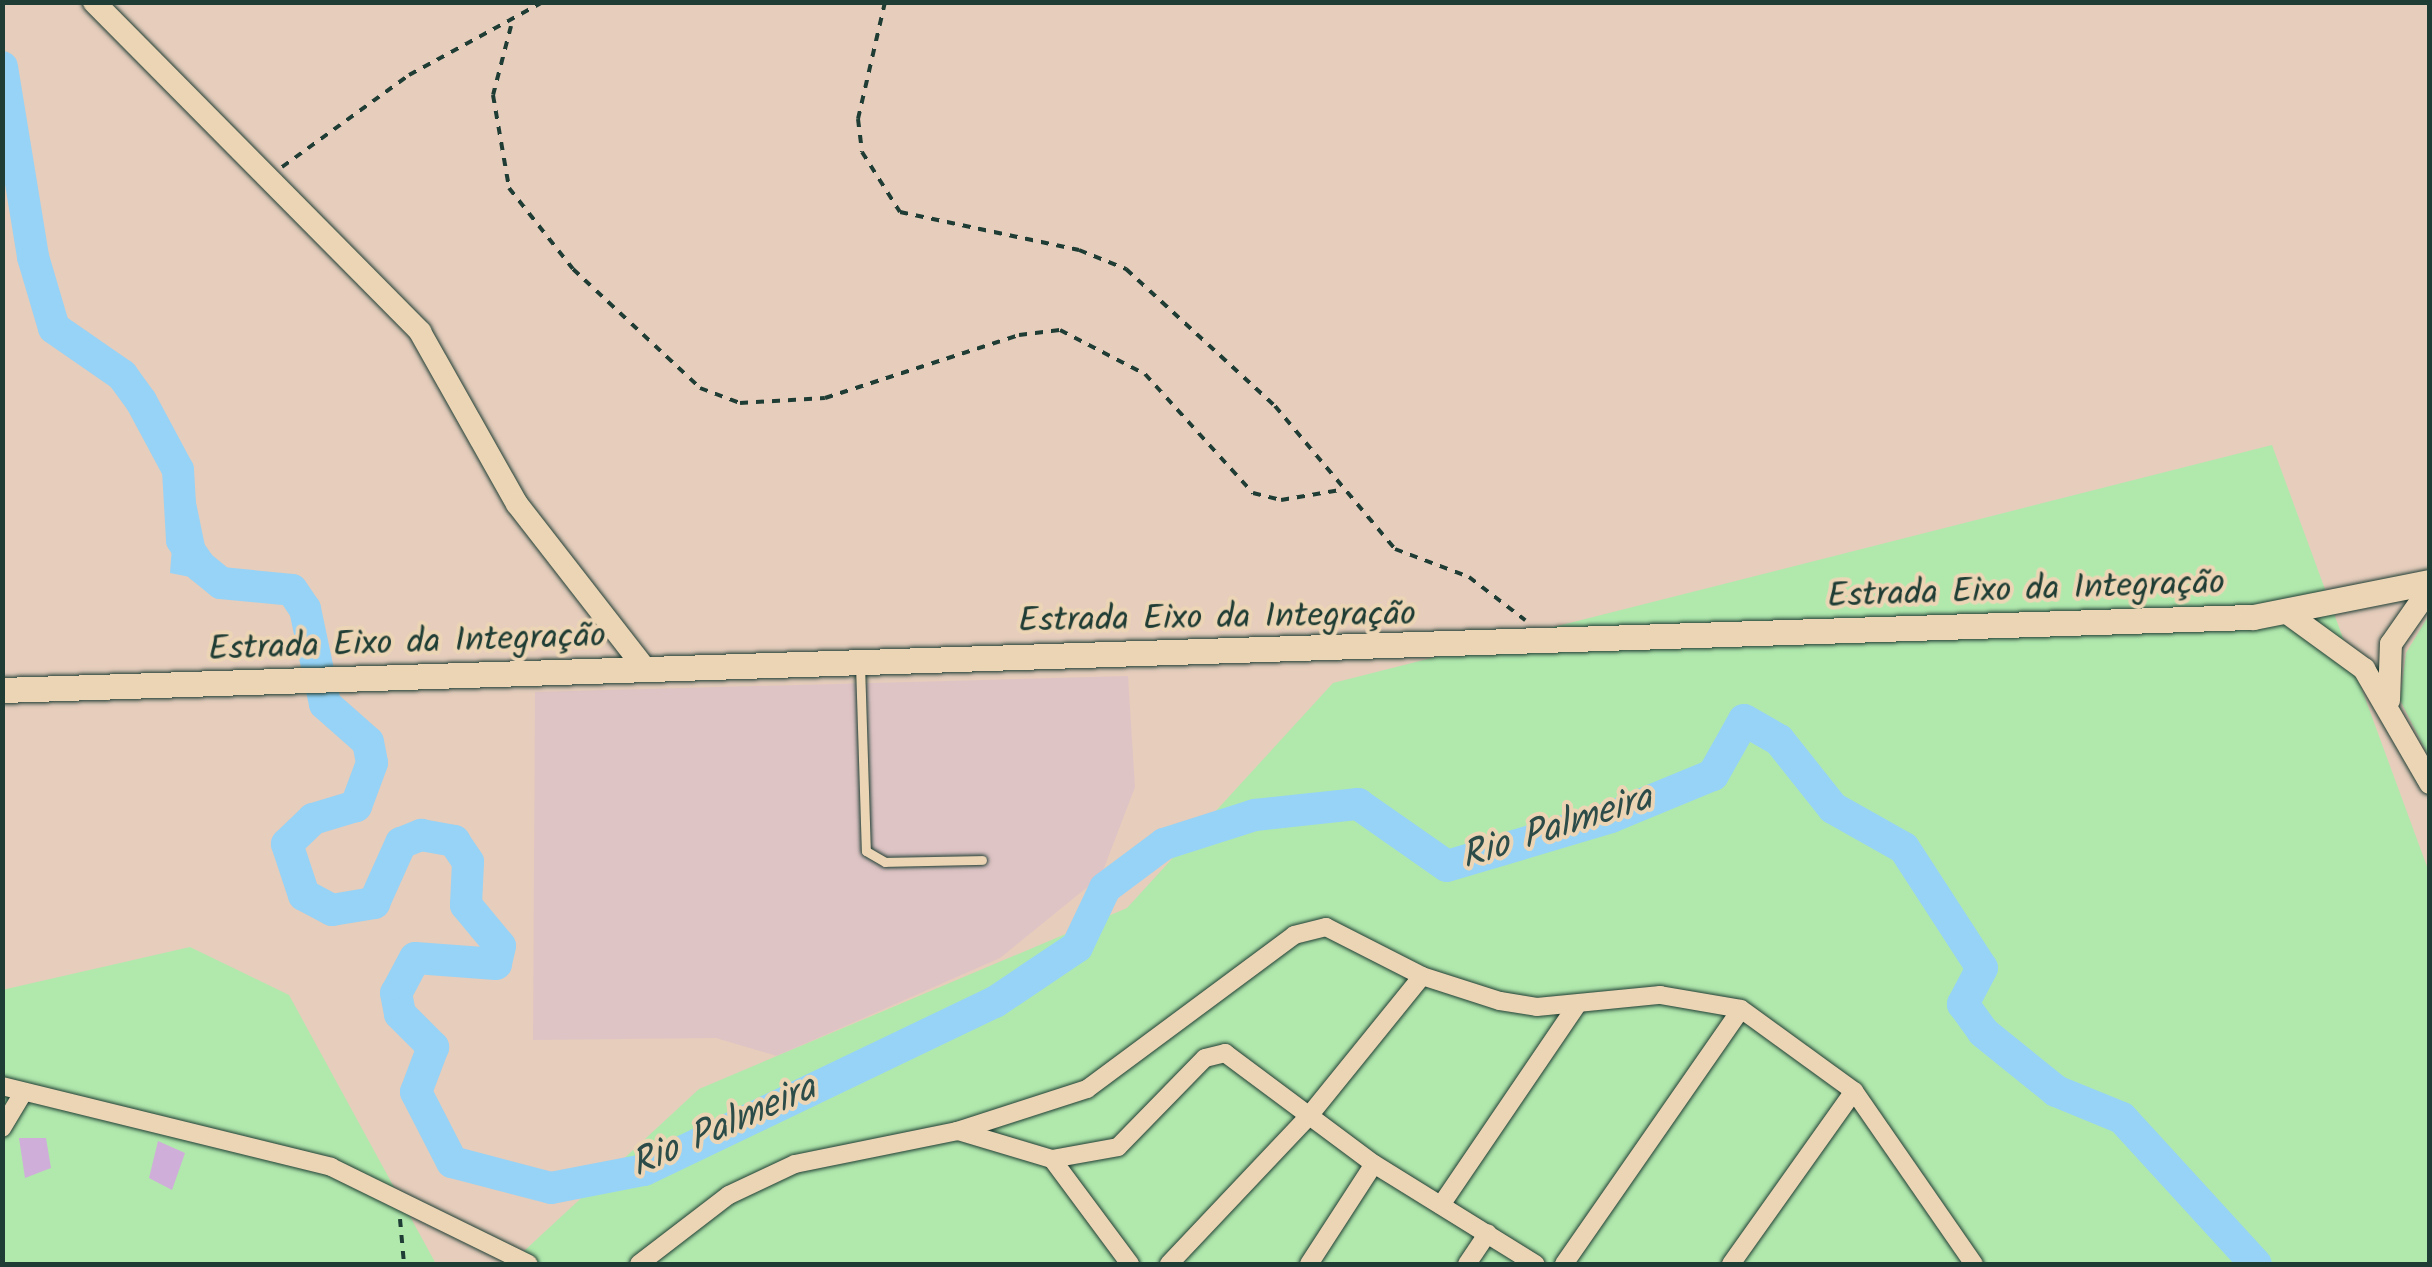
<!DOCTYPE html>
<meta charset="utf-8">
<style>
body{margin:0}
#map{position:relative;width:2432px;height:1267px;overflow:hidden;background:#e6cdbc;font-family:Kalam,sans-serif}
div>[style]{position:absolute}
[style*='--x']{left:calc(var(--x)*1px);top:calc(var(--y)*1px);width:calc(var(--w)*1px);rotate:calc(var(--a)*1deg)}
.built>*{inset:0;background:#dfc4c5}
.green>*{inset:0;background:#b1e9ad}
.water>*{inset:0;background:#96d3f7}
.river>*{height:32px;margin:-16px;padding:0 16px;transform-origin:16px;border-radius:16px;background:#96d3f7}
.building>*{inset:0;background:#cfaed9}
.path>*{height:4px;margin-top:-2px;transform-origin:0;background:repeating-linear-gradient(90deg,#1f3d34 0 8px,transparent 0 16px)}
.roads{filter:drop-shadow(0 0 2px #1f3d34) drop-shadow(0 0 2px #1f3d34)}
.service>*{height:9px;margin:-4.5px;padding:0 4.5px;transform-origin:4.5px;border-radius:4.5px;background:#ecd5b5}
.minor>*{height:18px;margin:-9px;padding:0 9px;transform-origin:9px;border-radius:9px;background:#ecd5b5}
.tertiary>*{height:22px;margin:-11px;padding:0 11px;transform-origin:11px;border-radius:11px;background:#ecd5b5}
.secondary>*{height:25px;margin:-12.5px;padding:0 12.5px;transform-origin:12.5px;border-radius:12.5px;background:#ecd5b5}
span{translate:-50% -50%;white-space:nowrap;text-align:center;line-height:1.15;-webkit-text-stroke:8px #ecd5b5;paint-order:stroke}
.street-label{font-size:35px;color:#1f3d34}
.water-label{font-size:38px;color:#2b4c48;font-style:italic}
.frame{position:absolute;inset:0;border:5px solid #1f3d34;pointer-events:none}
</style>
<div id="map">
<div class="built">
<i style="clip-path:polygon(1128px 676px,1135px 787px,1101px 876px,1000px 958px,777px 1056px,716px 1038px,533px 1040px,535px 692px)"></i>
</div>
<div class="green">
<i style="clip-path:polygon(2272px 445px,2429px 872px,2429px 1264px,510px 1264px,699px 1089px,1127px 908px,1333px 683px)"></i>
<i style="clip-path:polygon(2429px 615px,2429px 757px,2400px 700px,2406px 653px)"></i>
<i style="clip-path:polygon(190px 947px,289px 995px,436px 1264px,3px 1264px,2px 990px)"></i>
</div>
<div class="water">
<i style="clip-path:polygon(178px 470px,193px 488px,211px 575px,225px 584px,170px 573px)"></i>
</div>
<div class="river">
<i style="--x:2;--y:67;--w:193;--a:80.7"></i>
<i style="--x:33;--y:257;--w:74;--a:73.5"></i>
<i style="--x:54;--y:328;--w:83;--a:34.7"></i>
<i style="--x:122;--y:375;--w:32;--a:54"></i>
<i style="--x:141;--y:401;--w:78;--a:61.8"></i>
<i style="--x:178;--y:470;--w:70;--a:86.7"></i>
<i style="--x:182;--y:540;--w:32;--a:55"></i>
<i style="--x:200;--y:566;--w:27;--a:39"></i>
<i style="--x:221;--y:583;--w:71;--a:5.6"></i>
<i style="--x:292;--y:590;--w:23;--a:56"></i>
<i style="--x:305;--y:609;--w:97;--a:78.1"></i>
<i style="--x:325;--y:704;--w:57;--a:41.5"></i>
<i style="--x:368;--y:742;--w:21;--a:79"></i>
<i style="--x:372;--y:763;--w:46;--a:110.4"></i>
<i style="--x:356;--y:806;--w:45;--a:163.2"></i>
<i style="--x:313;--y:819;--w:36;--a:136"></i>
<i style="--x:287;--y:844;--w:54;--a:71.6"></i>
<i style="--x:304;--y:895;--w:32;--a:28"></i>
<i style="--x:332;--y:910;--w:43;--a:-9.5"></i>
<i style="--x:374;--y:903;--w:66;--a:-65.8"></i>
<i style="--x:401;--y:843;--w:22;--a:-22"></i>
<i style="--x:421;--y:835;--w:34;--a:10"></i>
<i style="--x:454;--y:841;--w:25;--a:56"></i>
<i style="--x:468;--y:862;--w:43;--a:92.7"></i>
<i style="--x:466;--y:905;--w:53;--a:50.3"></i>
<i style="--x:500;--y:946;--w:18;--a:103"></i>
<i style="--x:496;--y:964;--w:81;--a:-175.8"></i>
<i style="--x:415;--y:958;--w:40;--a:118"></i>
<i style="--x:396;--y:993;--w:21;--a:79"></i>
<i style="--x:400;--y:1014;--w:47;--a:45"></i>
<i style="--x:433;--y:1047;--w:48;--a:110.7"></i>
<i style="--x:416;--y:1092;--w:79;--a:62.8"></i>
<i style="--x:452;--y:1162;--w:102;--a:14.7"></i>
<i style="--x:551;--y:1188;--w:95;--a:-11"></i>
<i style="--x:644;--y:1170;--w:389;--a:-25.6"></i>
<i style="--x:995;--y:1002;--w:99;--a:-33.9"></i>
<i style="--x:1077;--y:947;--w:65;--a:-64.6"></i>
<i style="--x:1105;--y:888;--w:74;--a:-36.7"></i>
<i style="--x:1164;--y:844;--w:96;--a:-17.7"></i>
<i style="--x:1255;--y:815;--w:104;--a:-6.1"></i>
<i style="--x:1358;--y:804;--w:108;--a:34.9"></i>
<i style="--x:1447;--y:866;--w:171;--a:-16.6"></i>
<i style="--x:1611;--y:817;--w:110;--a:-22.4"></i>
<i style="--x:1713;--y:775;--w:63;--a:-60.6"></i>
<i style="--x:1744;--y:720;--w:40;--a:29.7"></i>
<i style="--x:1779;--y:740;--w:87;--a:51.5"></i>
<i style="--x:1833;--y:808;--w:81;--a:29.4"></i>
<i style="--x:1904;--y:848;--w:143;--a:57"></i>
<i style="--x:1982;--y:968;--w:41;--a:117.8"></i>
<i style="--x:1963;--y:1004;--w:34;--a:54"></i>
<i style="--x:1983;--y:1032;--w:94;--a:38.9"></i>
<i style="--x:2056;--y:1091;--w:71;--a:22.2"></i>
<i style="--x:2122;--y:1118;--w:198;--a:47.5"></i>
</div>
<div class="building">
<i style="clip-path:polygon(19px 1138px,46px 1138px,51px 1168px,25px 1178px)"></i>
<i style="clip-path:polygon(158px 1141px,185px 1153px,172px 1190px,149px 1178px)"></i>
</div>
<div class="path">
<i style="--x:885;--y:2;--w:120;--a:103"></i>
<i style="--x:858;--y:119;--w:33;--a:83"></i>
<i style="--x:862;--y:152;--w:71;--a:57.7"></i>
<i style="--x:900;--y:212;--w:183;--a:12"></i>
<i style="--x:1079;--y:250;--w:51;--a:22"></i>
<i style="--x:1126;--y:269;--w:202;--a:42.6"></i>
<i style="--x:1275;--y:406;--w:187;--a:50"></i>
<i style="--x:1395;--y:549;--w:79;--a:20.7"></i>
<i style="--x:1469;--y:577;--w:71;--a:37.5"></i>
<i style="--x:511;--y:26;--w:71;--a:104.6"></i>
<i style="--x:493;--y:95;--w:94;--a:80.2"></i>
<i style="--x:509;--y:188;--w:103;--a:51.7"></i>
<i style="--x:573;--y:269;--w:174;--a:43.1"></i>
<i style="--x:700;--y:388;--w:43;--a:20.6"></i>
<i style="--x:740;--y:403;--w:85;--a:-3.4"></i>
<i style="--x:825;--y:398;--w:204;--a:-18"></i>
<i style="--x:1019;--y:335;--w:41;--a:-7"></i>
<i style="--x:1060;--y:330;--w:96;--a:27.4"></i>
<i style="--x:1145;--y:374;--w:161;--a:47.8"></i>
<i style="--x:1253;--y:493;--w:29;--a:14"></i>
<i style="--x:1281;--y:500;--w:60;--a:-9.6"></i>
<i style="--x:282;--y:167;--w:157;--a:-35.9"></i>
<i style="--x:409;--y:75;--w:153;--a:-28.6"></i>
<i style="--x:400;--y:1219;--w:45;--a:84.9"></i>
</div>
<div class="roads">
<div class="service">
<i style="--x:860;--y:664;--w:187;--a:88.2"></i>
<i style="--x:866;--y:851;--w:22;--a:30"></i>
<i style="--x:885;--y:862;--w:97;--a:-1.2"></i>
</div>
<div class="minor">
<i style="--x:2;--y:1086;--w:339;--a:13.8"></i>
<i style="--x:331;--y:1167;--w:220;--a:26.1"></i>
<i style="--x:2;--y:1128;--w:41;--a:-59"></i>
<i style="--x:958;--y:1131;--w:98;--a:16.6"></i>
<i style="--x:1052;--y:1159;--w:131;--a:53.4"></i>
<i style="--x:1052;--y:1159;--w:67;--a:-10.3"></i>
<i style="--x:1118;--y:1147;--w:124;--a:-45.7"></i>
<i style="--x:1205;--y:1058;--w:21;--a:-14"></i>
<i style="--x:1225;--y:1053;--w:186;--a:36.7"></i>
<i style="--x:1374;--y:1164;--w:190;--a:31.8"></i>
<i style="--x:1441;--y:1205;--w:242;--a:-55.8"></i>
<i style="--x:639;--y:1264;--w:113;--a:-37.5"></i>
<i style="--x:729;--y:1195;--w:73;--a:-25.2"></i>
<i style="--x:795;--y:1164;--w:165;--a:-11.5"></i>
<i style="--x:957;--y:1131;--w:137;--a:-17.9"></i>
<i style="--x:1087;--y:1089;--w:258;--a:-36.6"></i>
<i style="--x:1294;--y:935;--w:33;--a:-14"></i>
<i style="--x:1326;--y:927;--w:108;--a:27"></i>
<i style="--x:1422;--y:976;--w:82;--a:17.8"></i>
<i style="--x:1500;--y:1001;--w:37;--a:9"></i>
<i style="--x:1537;--y:1007;--w:124;--a:-5.6"></i>
<i style="--x:1660;--y:995;--w:82;--a:9.8"></i>
<i style="--x:1741;--y:1009;--w:140;--a:36"></i>
<i style="--x:1854;--y:1091;--w:211;--a:55.3"></i>
<i style="--x:1169;--y:1264;--w:202;--a:-46.6"></i>
<i style="--x:1308;--y:1117;--w:181;--a:-51"></i>
<i style="--x:1309;--y:1264;--w:119;--a:-57"></i>
<i style="--x:1467;--y:1264;--w:37;--a:-56"></i>
<i style="--x:1564;--y:1264;--w:310;--a:-55.2"></i>
<i style="--x:1731;--y:1264;--w:212;--a:-54.6"></i>
</div>
<div class="tertiary">
<i style="--x:94;--y:2;--w:464;--a:45.3"></i>
<i style="--x:420;--y:332;--w:197;--a:60.6"></i>
<i style="--x:517;--y:504;--w:210;--a:52.1"></i>
<i style="--x:2290;--y:615;--w:92;--a:36.1"></i>
<i style="--x:2364;--y:669;--w:132;--a:59.9"></i>
<i style="--x:2389;--y:700;--w:56;--a:-88"></i>
<i style="--x:2391;--y:644;--w:68;--a:-55.1"></i>
</div>
<div class="secondary">
<i style="--x:2;--y:690;--w:2252;--a:-1.86"></i>
<i style="--x:2253;--y:617;--w:180;--a:-11.2"></i>
</div>
</div>
<div class="street-label">
<span style="left:2026px;top:591px;rotate:-2deg">Estrada Eixo da Integração</span>
<span style="left:1217px;top:619px;rotate:-1deg">Estrada Eixo da Integração</span>
<span style="left:407px;top:644px;rotate:-2deg">Estrada Eixo da Integração</span>
</div>
<div class="water-label">
<span style="left:1557px;top:829px;rotate:-18deg">Rio Palmeira</span>
<span style="left:724px;top:1128px;rotate:-24deg">Rio Palmeira</span>
</div>
<div class="frame"></div>
</div>
